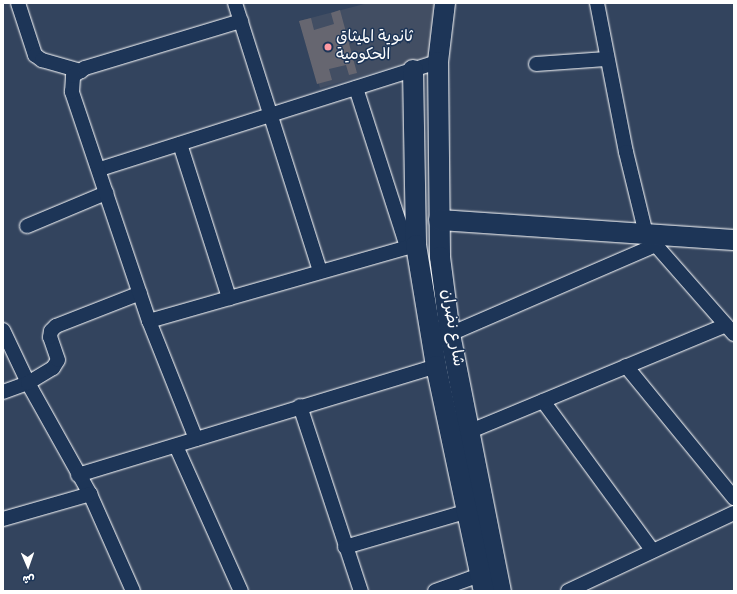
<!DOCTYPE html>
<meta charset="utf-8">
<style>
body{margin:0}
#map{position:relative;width:737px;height:594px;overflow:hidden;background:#33445e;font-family:Dekko,"Playpen Sans Arabic",sans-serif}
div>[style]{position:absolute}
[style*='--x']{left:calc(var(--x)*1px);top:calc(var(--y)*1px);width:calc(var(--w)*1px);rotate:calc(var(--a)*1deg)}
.built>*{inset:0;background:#424e63}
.building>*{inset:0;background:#666670}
.roads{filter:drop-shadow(0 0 1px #fff) drop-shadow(0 0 1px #fff)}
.street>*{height:14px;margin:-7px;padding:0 7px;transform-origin:7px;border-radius:7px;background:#1d3557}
.secondary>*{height:20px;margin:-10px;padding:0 10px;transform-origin:10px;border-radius:10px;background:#1d3557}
.dots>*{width:11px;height:11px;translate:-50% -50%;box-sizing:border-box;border:2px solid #1d3557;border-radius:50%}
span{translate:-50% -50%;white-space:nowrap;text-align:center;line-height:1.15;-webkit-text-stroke:3px #1d3557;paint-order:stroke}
.poi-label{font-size:16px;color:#fff}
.left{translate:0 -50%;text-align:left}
.street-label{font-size:16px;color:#fff}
.frame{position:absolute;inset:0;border:4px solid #fff;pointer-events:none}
.north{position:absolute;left:8px;top:546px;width:40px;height:40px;-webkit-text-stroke:3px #1d3557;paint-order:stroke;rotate:178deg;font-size:11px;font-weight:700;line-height:16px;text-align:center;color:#fff}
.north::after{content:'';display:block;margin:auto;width:14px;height:18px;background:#fff;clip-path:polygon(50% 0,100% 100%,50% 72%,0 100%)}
</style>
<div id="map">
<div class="built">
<i style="clip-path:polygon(368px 3px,434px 3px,431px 56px,320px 88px,299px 21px)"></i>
</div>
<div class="building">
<i style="clip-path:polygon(340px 10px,357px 73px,349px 75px,346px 65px,329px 69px,332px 80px,317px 84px,299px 21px,311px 18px,314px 30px,334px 24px,331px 13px)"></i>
</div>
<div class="roads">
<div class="street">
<i style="--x:18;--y:3;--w:55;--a:71.9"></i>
<i style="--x:35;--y:55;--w:9;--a:36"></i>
<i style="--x:42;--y:60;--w:41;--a:15.8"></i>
<i style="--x:235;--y:3;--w:281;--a:72.4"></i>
<i style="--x:597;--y:3;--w:152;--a:79"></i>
<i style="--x:626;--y:152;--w:84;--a:76.3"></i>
<i style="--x:646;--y:234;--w:133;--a:48.7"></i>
<i style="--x:536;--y:64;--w:70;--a:-4.1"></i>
<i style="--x:356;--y:88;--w:167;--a:72.2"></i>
<i style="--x:180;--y:144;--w:162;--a:72.3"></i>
<i style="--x:100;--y:169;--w:355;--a:-17.6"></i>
<i style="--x:27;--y:226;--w:86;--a:-22.7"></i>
<i style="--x:149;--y:321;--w:278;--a:-15.9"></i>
<i style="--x:3;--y:330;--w:59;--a:64.7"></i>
<i style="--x:28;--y:383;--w:127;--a:60.8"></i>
<i style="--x:90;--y:494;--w:106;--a:66.1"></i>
<i style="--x:450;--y:334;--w:224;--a:-23.4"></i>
<i style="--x:626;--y:366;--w:171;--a:50.7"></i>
<i style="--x:3;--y:392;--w:27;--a:-20"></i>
<i style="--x:28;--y:383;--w:29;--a:-31"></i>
<i style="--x:53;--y:368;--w:9;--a:-58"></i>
<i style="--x:58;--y:360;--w:24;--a:-109"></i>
<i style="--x:50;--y:337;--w:6;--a:-81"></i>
<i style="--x:51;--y:331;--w:7;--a:-45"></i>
<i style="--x:56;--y:326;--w:90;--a:-21.4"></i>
<i style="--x:543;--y:401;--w:185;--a:53.8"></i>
<i style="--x:300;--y:406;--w:195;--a:71.8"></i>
<i style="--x:468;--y:432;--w:279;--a:-22.5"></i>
<i style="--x:196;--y:439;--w:127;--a:-111.7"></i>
<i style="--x:149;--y:321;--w:242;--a:-108.6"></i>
<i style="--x:72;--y:92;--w:16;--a:-86"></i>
<i style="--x:73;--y:76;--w:14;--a:-34"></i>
<i style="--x:85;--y:68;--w:163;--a:-16.8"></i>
<i style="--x:176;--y:446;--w:159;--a:65.9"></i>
<i style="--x:78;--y:475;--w:374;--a:-16.9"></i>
<i style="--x:3;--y:519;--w:91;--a:-16"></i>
<i style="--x:345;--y:547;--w:125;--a:-16.3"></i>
<i style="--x:435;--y:591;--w:48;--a:-19.6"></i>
<i style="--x:568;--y:591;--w:183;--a:-25.2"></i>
</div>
<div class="secondary">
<i style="--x:445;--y:3;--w:59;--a:96.8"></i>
<i style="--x:438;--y:62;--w:195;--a:89.4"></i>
<i style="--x:440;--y:257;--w:78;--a:82.6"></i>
<i style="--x:450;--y:334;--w:262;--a:78.8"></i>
<i style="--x:413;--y:70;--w:175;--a:89"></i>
<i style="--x:416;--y:245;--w:123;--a:80.6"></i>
<i style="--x:436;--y:366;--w:230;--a:78"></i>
<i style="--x:439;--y:220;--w:296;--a:3.9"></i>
</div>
</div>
<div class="dots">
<i style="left:328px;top:47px;background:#ff9aa2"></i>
</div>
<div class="poi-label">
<span class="left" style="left:336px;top:47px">ثانوية الميثاق<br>الحكومية</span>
</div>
<div class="street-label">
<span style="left:451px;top:328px;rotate:81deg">شارع نضران</span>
</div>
<div class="frame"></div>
<div class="north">ش</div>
</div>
